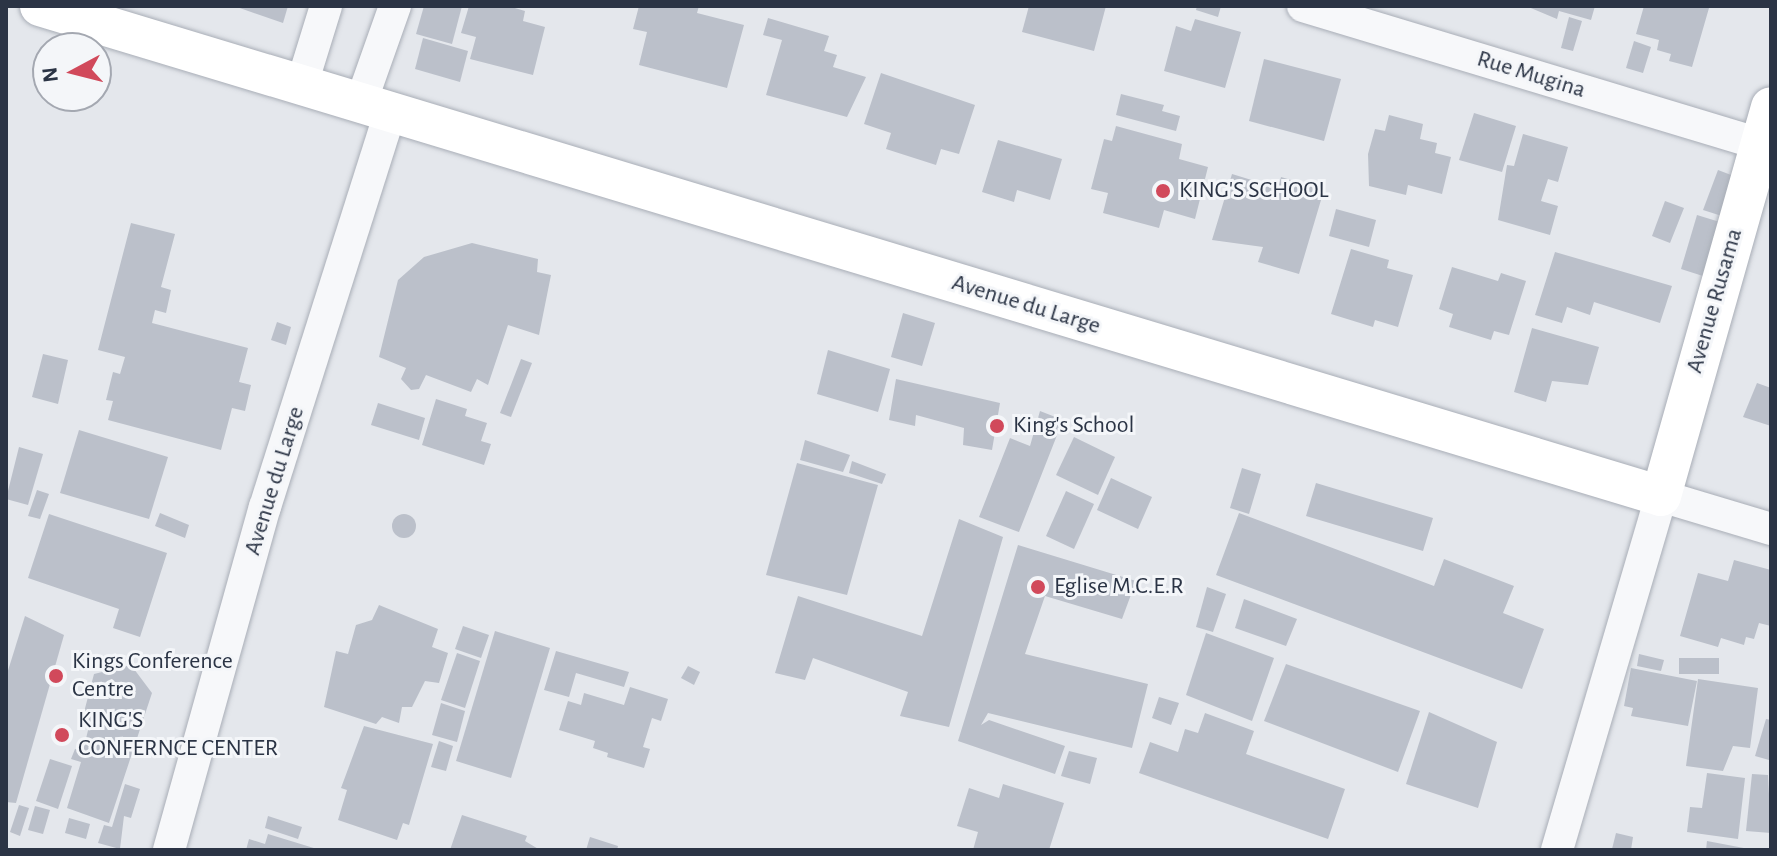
<!DOCTYPE html>
<style>
body{margin:0}
#map{position:relative;width:1777px;height:856px;overflow:hidden;background:#e4e7ec;font-family:"Alegreya Sans",sans-serif}
div>[style]{position:absolute}
[style*='--x']{left:calc(var(--x)*1px);top:calc(var(--y)*1px);width:calc(var(--w)*1px);rotate:calc(var(--a)*1deg)}
.building>*{inset:0;background:#bbc0ca}
.round{border-radius:50%}
.roads{filter:drop-shadow(0 0 2px #a9aeb7) drop-shadow(0 0 2px #a9aeb7)}
.minor>*{height:32px;margin:-16px;padding:0 16px;transform-origin:16px;border-radius:16px;background:#f7f8fa}
.major>*{height:40px;margin:-20px;padding:0 20px;transform-origin:20px;border-radius:20px;background:#fff}
.dots>*{width:22px;height:22px;translate:-50% -50%;box-sizing:border-box;border:4px solid #f4f6f9;border-radius:50%}
span{translate:-50% -50%;white-space:nowrap;text-align:center;line-height:1.15;-webkit-text-stroke:6px #f4f6f9;paint-order:stroke}
.street-label{font-size:24px;color:#2b3445}
.poi-label{font-size:24px;color:#2b3445}
.left{translate:0 -50%;text-align:left}
.frame{position:absolute;inset:0;border:8px solid #2b3445;pointer-events:none}
.north{position:absolute;left:32px;top:32px;width:80px;height:80px;box-sizing:border-box;background:#f4f6f9;border:2px solid #a4a8b1;border-radius:50%;rotate:263deg;font-size:22px;font-weight:700;line-height:32px;text-align:center;color:#2b3445}
.north::after{content:'';display:block;margin:auto;width:28px;height:36px;background:#d1495b;clip-path:polygon(50% 0,100% 100%,50% 72%,0 100%)}
</style>
<div id="map">
<div class="building">
<i style="clip-path:polygon(234px 6px,288px 6px,283px 23px)"></i>
<i style="clip-path:polygon(424px 6px,462px 6px,452px 44px,416px 34px)"></i>
<i style="clip-path:polygon(469px 6px,508px 6px,525px 11px,523px 21px,545px 27px,533px 75px,470px 59px,476px 37px,461px 33px)"></i>
<i style="clip-path:polygon(639px 6px,699px 6px,697px 13px,744px 25px,727px 88px,639px 65px,647px 32px,633px 29px)"></i>
<i style="clip-path:polygon(1029px 6px,1106px 6px,1094px 51px,1022px 32px)"></i>
<i style="clip-path:polygon(1197px 6px,1221px 6px,1218px 17px,1196px 10px)"></i>
<i style="clip-path:polygon(1526px 6px,1595px 6px,1591px 20px,1559px 11px,1557px 19px)"></i>
<i style="clip-path:polygon(1644px 6px,1709px 8px,1692px 67px,1669px 61px,1671px 54px,1657px 50px,1659px 40px,1636px 34px)"></i>
<i style="clip-path:polygon(1569px 17px,1582px 21px,1573px 51px,1561px 48px)"></i>
<i style="clip-path:polygon(768px 18px,829px 36px,824px 51px,837px 55px,833px 67px,866px 77px,847px 117px,766px 95px,782px 40px,763px 35px)"></i>
<i style="clip-path:polygon(1195px 19px,1241px 32px,1225px 88px,1164px 71px,1176px 26px,1191px 31px)"></i>
<i style="clip-path:polygon(423px 38px,468px 51px,460px 82px,415px 69px)"></i>
<i style="clip-path:polygon(1634px 41px,1651px 47px,1643px 73px,1626px 68px)"></i>
<i style="clip-path:polygon(1264px 59px,1341px 79px,1324px 141px,1249px 121px)"></i>
<i style="clip-path:polygon(881px 73px,975px 105px,959px 154px,941px 149px,936px 165px,886px 149px,891px 133px,864px 124px)"></i>
<i style="clip-path:polygon(1121px 94px,1164px 105px,1162px 111px,1180px 116px,1176px 131px,1116px 115px)"></i>
<i style="clip-path:polygon(1474px 113px,1516px 126px,1502px 172px,1459px 160px)"></i>
<i style="clip-path:polygon(1389px 115px,1423px 124px,1420px 139px,1437px 143px,1435px 153px,1451px 157px,1442px 194px,1408px 185px,1406px 195px,1369px 186px,1368px 154px,1375px 129px,1385px 131px)"></i>
<i style="clip-path:polygon(1116px 126px,1182px 144px,1179px 159px,1208px 167px,1195px 219px,1164px 210px,1159px 228px,1103px 213px,1108px 193px,1091px 189px,1104px 139px,1112px 141px)"></i>
<i style="clip-path:polygon(1523px 134px,1568px 147px,1558px 182px,1548px 179px,1541px 201px,1558px 206px,1550px 235px,1498px 220px,1507px 165px,1514px 166px)"></i>
<i style="clip-path:polygon(998px 140px,1062px 159px,1050px 200px,1017px 190px,1014px 202px,982px 192px)"></i>
<i style="clip-path:polygon(1718px 170px,1739px 178px,1725px 217px,1703px 210px)"></i>
<i style="clip-path:polygon(1232px 174px,1278px 188px,1281px 177px,1324px 190px,1299px 274px,1258px 262px,1263px 247px,1212px 240px)"></i>
<i style="clip-path:polygon(1665px 201px,1684px 208px,1670px 243px,1652px 236px)"></i>
<i style="clip-path:polygon(1336px 209px,1376px 220px,1369px 247px,1329px 236px)"></i>
<i style="clip-path:polygon(1697px 215px,1723px 223px,1706px 277px,1681px 269px)"></i>
<i style="clip-path:polygon(131px 223px,175px 234px,161px 287px,171px 290px,166px 313px,155px 310px,152px 323px,248px 348px,239px 382px,251px 385px,245px 411px,232px 408px,221px 450px,108px 420px,113px 401px,106px 400px,113px 372px,120px 374px,125px 357px,98px 350px)"></i>
<i style="clip-path:polygon(472px 243px,538px 259px,537px 272px,551px 275px,539px 335px,508px 325px,488px 385px,477px 379px,471px 392px,426px 375px,419px 389px,411px 390px,401px 379px,406px 368px,379px 357px,398px 280px,424px 257px)"></i>
<i style="clip-path:polygon(1351px 249px,1389px 260px,1387px 268px,1413px 275px,1398px 327px,1375px 320px,1373px 327px,1331px 314px)"></i>
<i style="clip-path:polygon(1555px 252px,1672px 286px,1660px 323px,1594px 302px,1590px 315px,1567px 307px,1562px 323px,1535px 315px)"></i>
<i style="clip-path:polygon(1452px 267px,1498px 281px,1501px 273px,1526px 281px,1509px 335px,1494px 331px,1491px 340px,1449px 327px,1453px 314px,1439px 309px)"></i>
<i style="clip-path:polygon(903px 313px,935px 323px,922px 366px,891px 357px)"></i>
<i style="clip-path:polygon(277px 322px,291px 327px,286px 345px,271px 340px)"></i>
<i style="clip-path:polygon(1532px 328px,1599px 347px,1588px 385px,1552px 381px,1546px 402px,1514px 392px)"></i>
<i style="clip-path:polygon(828px 350px,890px 369px,878px 412px,817px 394px)"></i>
<i style="clip-path:polygon(43px 354px,68px 360px,58px 404px,32px 397px)"></i>
<i style="clip-path:polygon(521px 359px,532px 363px,511px 417px,500px 413px)"></i>
<i style="clip-path:polygon(896px 379px,1000px 403px,992px 450px,963px 445px,964px 428px,916px 415px,915px 426px,889px 420px)"></i>
<i style="clip-path:polygon(1757px 383px,1771px 388px,1771px 426px,1743px 417px)"></i>
<i style="clip-path:polygon(436px 399px,467px 409px,465px 416px,487px 423px,481px 441px,491px 444px,484px 465px,422px 445px)"></i>
<i style="clip-path:polygon(378px 403px,425px 418px,419px 440px,371px 425px)"></i>
<i style="clip-path:polygon(1040px 411px,1063px 420px,1019px 532px,979px 517px,1010px 438px,1030px 446px)"></i>
<i style="clip-path:polygon(79px 430px,168px 457px,149px 519px,60px 493px)"></i>
<i style="clip-path:polygon(1074px 437px,1115px 457px,1098px 495px,1056px 475px)"></i>
<i style="clip-path:polygon(805px 440px,850px 455px,843px 472px,800px 460px)"></i>
<i style="clip-path:polygon(19px 447px,43px 454px,28px 505px,6px 499px)"></i>
<i style="clip-path:polygon(852px 461px,886px 474px,882px 484px,849px 473px)"></i>
<i style="clip-path:polygon(797px 463px,878px 485px,847px 595px,766px 575px)"></i>
<i style="clip-path:polygon(1242px 468px,1261px 474px,1249px 514px,1230px 508px)"></i>
<i style="clip-path:polygon(1111px 478px,1152px 497px,1138px 529px,1097px 510px)"></i>
<i style="clip-path:polygon(1316px 483px,1433px 518px,1423px 551px,1306px 516px)"></i>
<i style="clip-path:polygon(37px 490px,49px 494px,40px 519px,28px 516px)"></i>
<i style="clip-path:polygon(1066px 491px,1094px 504px,1074px 549px,1046px 536px)"></i>
<i style="clip-path:polygon(160px 513px,189px 525px,185px 538px,155px 526px)"></i>
<i style="clip-path:polygon(1239px 513px,1434px 586px,1444px 559px,1514px 586px,1503px 613px,1544px 629px,1522px 689px,1216px 575px)"></i>
<i style="clip-path:polygon(49px 514px,167px 553px,140px 637px,113px 628px,119px 609px,28px 578px)"></i>
<i class="round" style="left:392px;top:514px;width:24px;height:24px"></i>
<i style="clip-path:polygon(959px 519px,1003px 537px,949px 727px,900px 716px,908px 692px,813px 658px,805px 680px,775px 673px,798px 596px,922px 636px)"></i>
<i style="clip-path:polygon(1018px 545px,1136px 581px,1122px 619px,1045px 596px,1025px 654px,1148px 684px,1132px 748px,988px 713px,981px 725px,989px 720px,1065px 746px,1055px 774px,958px 741px)"></i>
<i style="clip-path:polygon(1734px 560px,1771px 570px,1771px 626px,1759px 623px,1754px 639px,1746px 637px,1744px 645px,1721px 638px,1718px 647px,1680px 636px,1698px 573px,1728px 581px)"></i>
<i style="clip-path:polygon(1207px 587px,1226px 594px,1213px 632px,1196px 627px)"></i>
<i style="clip-path:polygon(1244px 599px,1297px 619px,1286px 646px,1235px 628px)"></i>
<i style="clip-path:polygon(379px 605px,438px 629px,432px 647px,448px 653px,439px 683px,425px 681px,412px 707px,402px 707px,399px 723px,382px 717px,376px 724px,324px 707px,336px 651px,348px 654px,356px 625px,372px 620px)"></i>
<i style="clip-path:polygon(25px 616px,64px 635px,16px 803px,6px 802px,6px 677px)"></i>
<i style="clip-path:polygon(463px 626px,489px 635px,481px 658px,455px 649px)"></i>
<i style="clip-path:polygon(495px 631px,550px 648px,511px 778px,456px 761px)"></i>
<i style="clip-path:polygon(1206px 633px,1274px 658px,1252px 721px,1186px 695px)"></i>
<i style="clip-path:polygon(556px 651px,629px 672px,624px 687px,576px 673px,569px 697px,544px 690px)"></i>
<i style="clip-path:polygon(457px 653px,480px 661px,465px 708px,441px 700px)"></i>
<i style="clip-path:polygon(1639px 654px,1664px 660px,1661px 671px,1637px 666px)"></i>
<i style="clip-path:polygon(1679px 658px,1719px 658px,1719px 674px,1679px 674px)"></i>
<i style="clip-path:polygon(1286px 664px,1420px 711px,1398px 772px,1264px 721px)"></i>
<i style="clip-path:polygon(131px 665px,152px 693px,109px 823px,67px 808px,81px 762px,71px 759px,75px 749px,83px 751px,90px 722px,83px 716px,94px 674px)"></i>
<i style="clip-path:polygon(688px 666px,700px 672px,694px 685px,681px 678px)"></i>
<i style="clip-path:polygon(1631px 668px,1697px 681px,1688px 726px,1631px 716px,1633px 708px,1624px 706px)"></i>
<i style="clip-path:polygon(1698px 679px,1758px 688px,1750px 748px,1733px 746px,1723px 771px,1686px 766px)"></i>
<i style="clip-path:polygon(630px 687px,668px 699px,661px 721px,652px 718px,643px 747px,650px 749px,644px 768px,607px 757px,608px 753px,593px 748px,595px 741px,559px 730px,568px 701px,581px 705px,584px 693px,624px 705px)"></i>
<i style="clip-path:polygon(1159px 697px,1179px 703px,1171px 725px,1152px 718px)"></i>
<i style="clip-path:polygon(441px 703px,465px 711px,457px 742px,432px 735px)"></i>
<i style="clip-path:polygon(1429px 712px,1497px 742px,1478px 808px,1406px 784px)"></i>
<i style="clip-path:polygon(1205px 713px,1254px 731px,1246px 754px,1345px 789px,1328px 839px,1139px 773px,1150px 742px,1178px 752px,1185px 729px,1198px 733px)"></i>
<i style="clip-path:polygon(1766px 719px,1771px 720px,1769px 760px,1755px 756px)"></i>
<i style="clip-path:polygon(364px 726px,433px 744px,409px 825px,403px 823px,397px 840px,338px 820px,347px 790px,341px 788px)"></i>
<i style="clip-path:polygon(439px 741px,453px 746px,446px 771px,431px 767px)"></i>
<i style="clip-path:polygon(1069px 751px,1097px 758px,1090px 784px,1061px 776px)"></i>
<i style="clip-path:polygon(50px 759px,72px 766px,58px 809px,36px 801px)"></i>
<i style="clip-path:polygon(1707px 773px,1745px 778px,1738px 839px,1687px 832px,1690px 807px,1702px 808px)"></i>
<i style="clip-path:polygon(1752px 774px,1768px 775px,1771px 833px,1746px 831px)"></i>
<i style="clip-path:polygon(125px 784px,140px 789px,131px 818px,124px 816px,120px 849px,98px 843px,104px 825px,112px 827px)"></i>
<i style="clip-path:polygon(1003px 784px,1064px 803px,1049px 850px,973px 850px,978px 832px,957px 826px,969px 788px,999px 798px)"></i>
<i style="clip-path:polygon(19px 805px,29px 808px,20px 836px,10px 832px)"></i>
<i style="clip-path:polygon(35px 806px,50px 810px,43px 834px,28px 830px)"></i>
<i style="clip-path:polygon(462px 815px,527px 836px,525px 841px,540px 850px,450px 850px)"></i>
<i style="clip-path:polygon(268px 816px,302px 827px,298px 839px,265px 828px)"></i>
<i style="clip-path:polygon(69px 818px,90px 824px,86px 839px,65px 833px)"></i>
<i style="clip-path:polygon(1616px 833px,1633px 837px,1631px 850px,1612px 849px)"></i>
<i style="clip-path:polygon(268px 834px,317px 849px,317px 850px,246px 850px,249px 839px,265px 844px)"></i>
<i style="clip-path:polygon(590px 837px,618px 846px,617px 850px,586px 850px)"></i>
<i style="clip-path:polygon(1707px 841px,1749px 849px,1749px 850px,1706px 850px)"></i>
</div>
<div class="roads">
<div class="minor">
<i style="--x:1303;--y:6;--w:477;--a:16.8"></i>
<i style="--x:301;--y:87;--w:85;--a:-72.8"></i>
<i style="--x:360;--y:105;--w:105;--a:-70.5"></i>
<i style="--x:169;--y:850;--w:356;--a:-74.4"></i>
<i style="--x:265;--y:507;--w:412;--a:-72.4"></i>
<i style="--x:1557;--y:850;--w:369;--a:-73.6"></i>
<i style="--x:1661;--y:496;--w:115;--a:16.7"></i>
</div>
<div class="major">
<i style="--x:40;--y:6;--w:1693;--a:16.82"></i>
<i style="--x:1661;--y:496;--w:404;--a:-74.2"></i>
</div>
</div>
<div class="dots">
<i style="left:1163px;top:191px;background:#d1495b"></i>
<i style="left:997px;top:426px;background:#d1495b"></i>
<i style="left:1038px;top:587px;background:#d1495b"></i>
<i style="left:56px;top:676px;background:#d1495b"></i>
<i style="left:62px;top:735px;background:#d1495b"></i>
</div>
<div class="street-label">
<span style="left:1531px;top:75px;rotate:17deg">Rue Mugina</span>
<span style="left:1715px;top:301px;rotate:-74deg">Avenue Rusama</span>
<span style="left:1026px;top:305px;rotate:17deg">Avenue du Large</span>
<span style="left:275px;top:481px;rotate:-73deg">Avenue du Large</span>
</div>
<div class="poi-label">
<span class="left" style="left:1179px;top:191px">KING'S SCHOOL</span>
<span class="left" style="left:1013px;top:426px">King's School</span>
<span class="left" style="left:1054px;top:587px">Eglise M.C.E.R</span>
<span class="left" style="left:72px;top:676px">Kings Conference<br>Centre</span>
<span class="left" style="left:78px;top:735px">KING'S<br>CONFERNCE CENTER</span>
</div>
<div class="frame"></div>
<div class="north">N</div>
</div>
